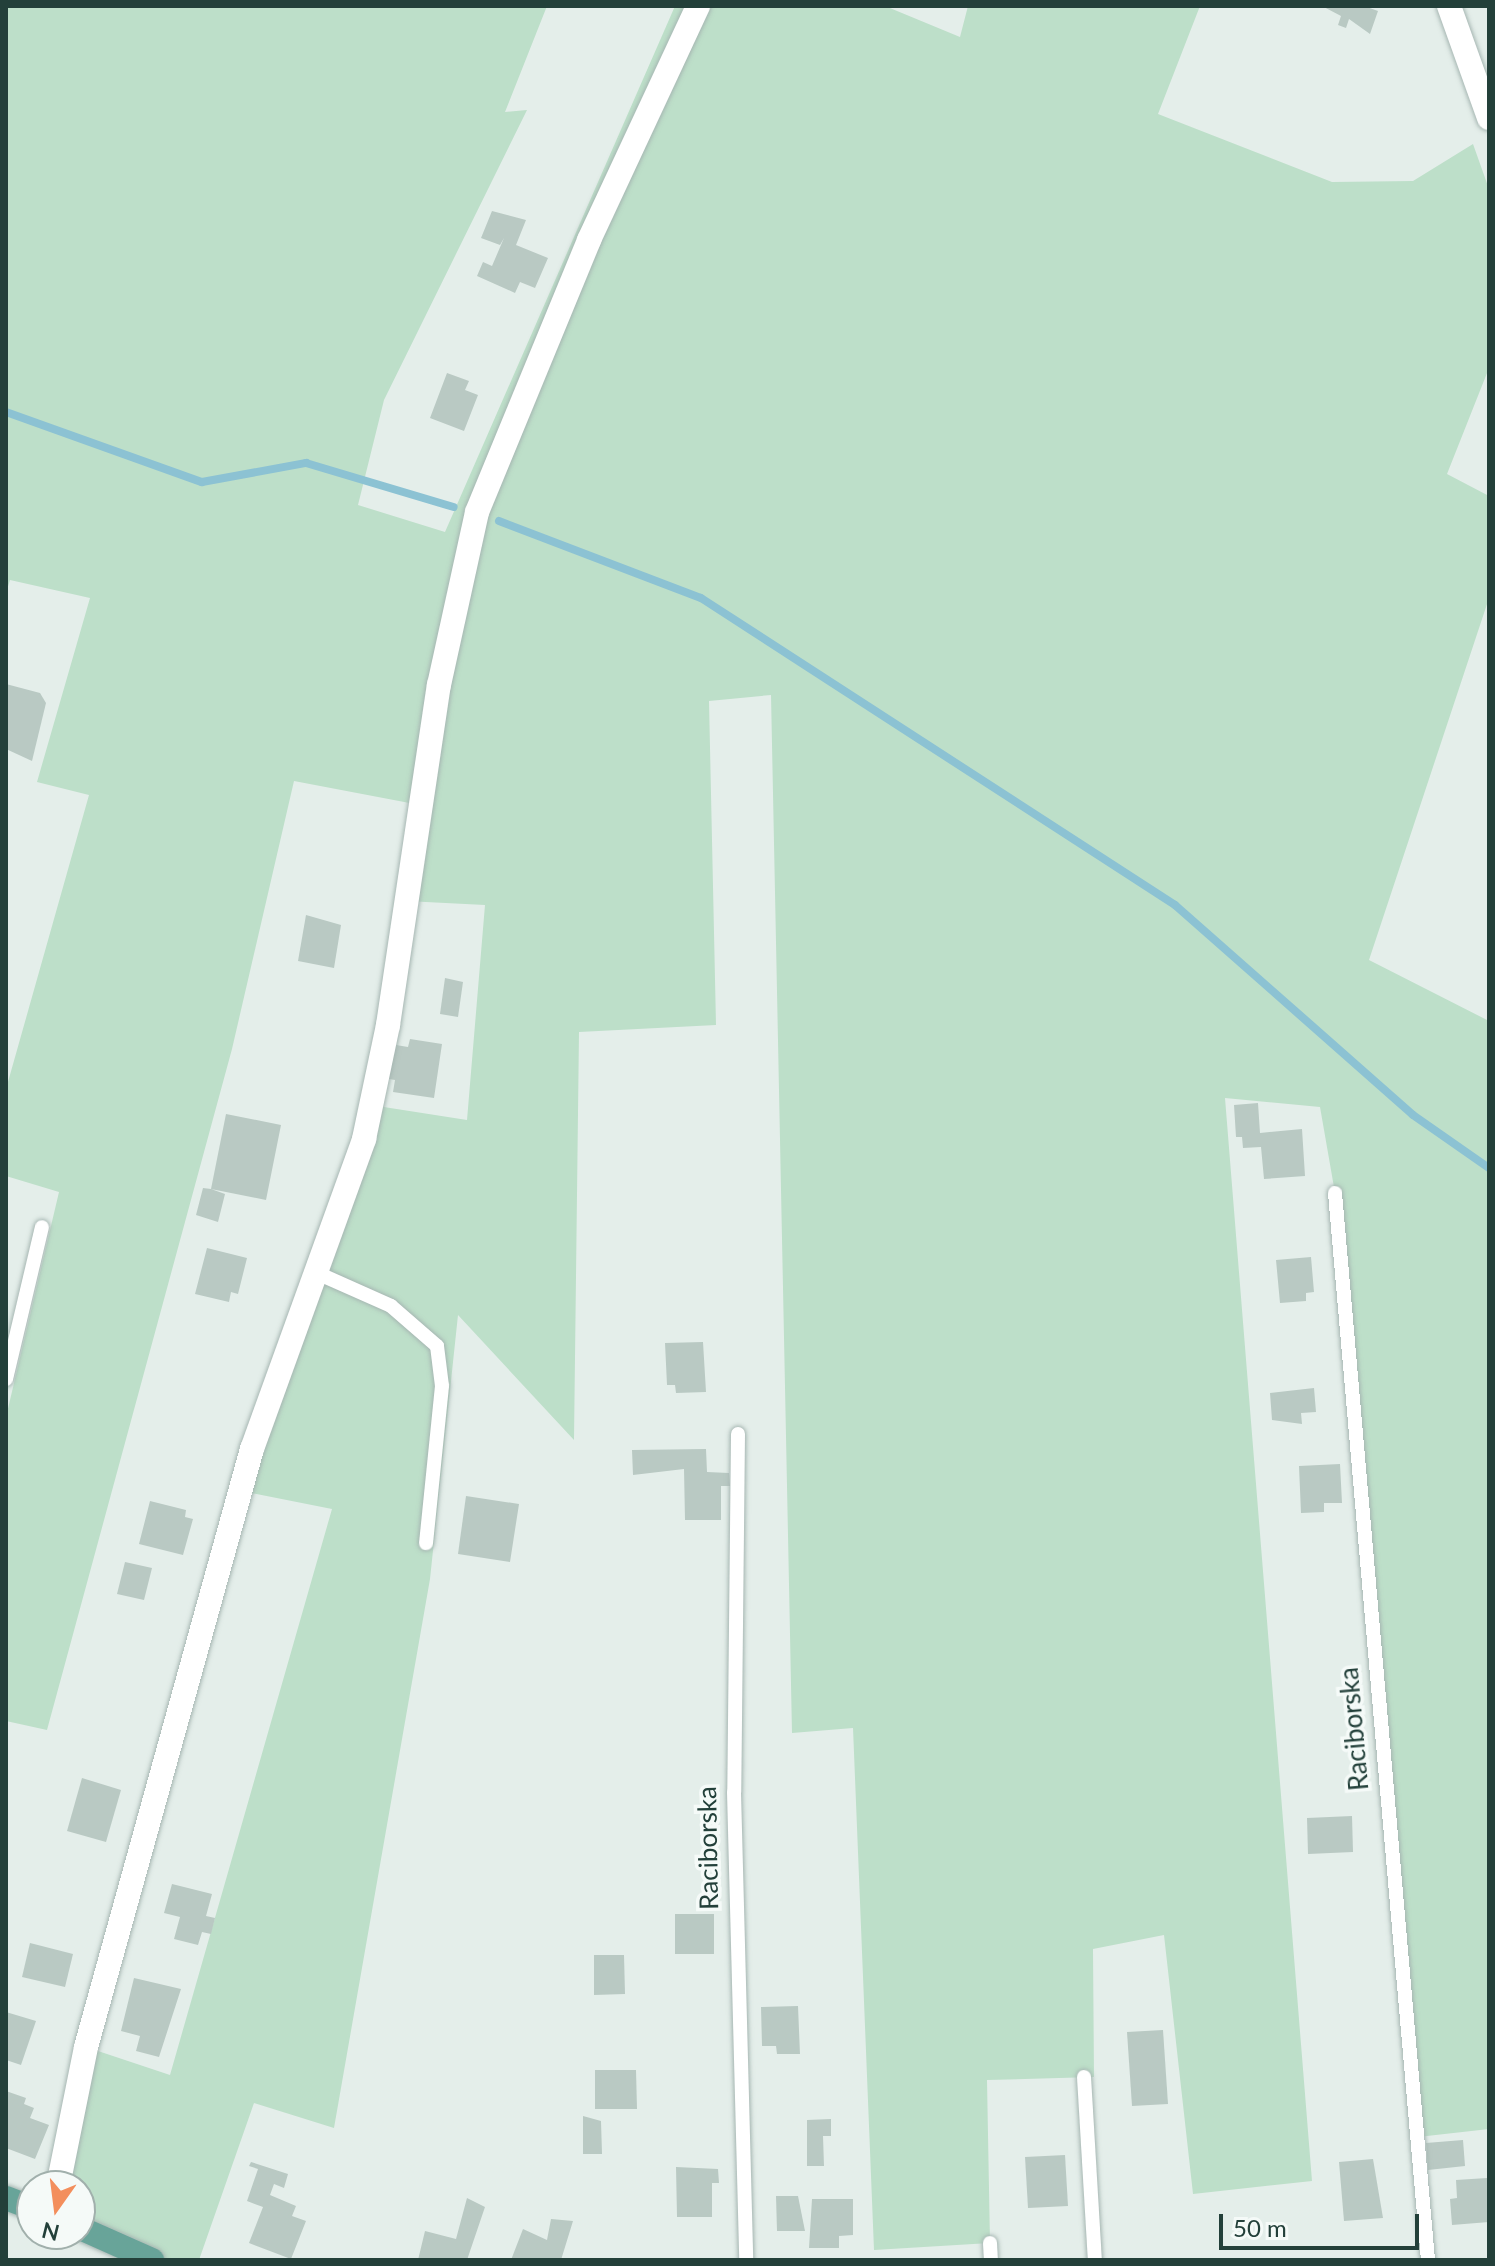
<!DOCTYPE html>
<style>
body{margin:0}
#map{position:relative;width:1495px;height:2266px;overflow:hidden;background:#e4eeea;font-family:Lato,sans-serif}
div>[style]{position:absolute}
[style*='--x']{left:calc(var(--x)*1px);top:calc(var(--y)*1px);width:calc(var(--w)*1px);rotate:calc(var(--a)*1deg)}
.green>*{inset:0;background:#bddfc9}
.stream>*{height:8px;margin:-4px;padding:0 4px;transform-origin:4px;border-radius:4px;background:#8cc2d3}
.building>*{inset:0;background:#b9c9c3}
.roads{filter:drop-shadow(0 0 2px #a6b6b2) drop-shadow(0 0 2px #a6b6b2)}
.service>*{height:14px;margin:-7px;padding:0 7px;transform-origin:7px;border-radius:7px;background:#fff}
.minor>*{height:24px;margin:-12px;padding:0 12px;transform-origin:12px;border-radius:12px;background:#fff}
.primary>*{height:24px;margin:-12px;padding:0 12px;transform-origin:12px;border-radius:12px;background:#68a499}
span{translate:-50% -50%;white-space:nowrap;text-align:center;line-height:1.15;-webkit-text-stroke:7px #f5faf8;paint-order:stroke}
.street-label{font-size:26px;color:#23403a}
.frame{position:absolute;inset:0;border:8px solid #23403a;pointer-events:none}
.north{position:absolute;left:16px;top:2170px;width:80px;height:80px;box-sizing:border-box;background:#f5faf8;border:2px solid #a1b0ac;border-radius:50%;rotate:194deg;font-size:22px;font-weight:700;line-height:32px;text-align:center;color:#23403a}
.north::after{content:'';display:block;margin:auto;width:28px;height:36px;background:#f38e5c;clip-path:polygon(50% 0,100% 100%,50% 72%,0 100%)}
.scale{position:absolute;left:1219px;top:2214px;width:200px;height:36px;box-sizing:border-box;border:4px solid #23403a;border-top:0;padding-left:10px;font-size:24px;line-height:28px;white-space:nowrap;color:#23403a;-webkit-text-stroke:6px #f5faf8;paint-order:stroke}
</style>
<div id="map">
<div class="green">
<i style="clip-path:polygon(6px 6px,547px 6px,505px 112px,527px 110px,384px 400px,358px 505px,445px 532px,675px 6px,885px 6px,960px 37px,968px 6px,1200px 6px,1158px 114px,1332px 182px,1413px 181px,1473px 144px,1489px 189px,1489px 368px,1447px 474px,1489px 496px,1489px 598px,1369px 960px,1489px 1021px,1489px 2129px,1418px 2137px,1335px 1193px,1320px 1107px,1225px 1098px,1312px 2181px,1193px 2194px,1164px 1935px,1093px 1949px,1094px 2077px,987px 2080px,990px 2243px,874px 2250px,853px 1728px,792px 1733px,771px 695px,709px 701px,716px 1025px,579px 1032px,574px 1440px,458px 1315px,430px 1579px,334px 2128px,254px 2103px,199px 2260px,152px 2260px,80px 2228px,80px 2186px,57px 2186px,86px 2047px,170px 2075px,332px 1509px,241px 1491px,371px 1105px,467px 1120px,485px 905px,406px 901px,420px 805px,294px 781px,232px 1049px,47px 1730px,6px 1721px,6px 1417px,59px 1192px,6px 1176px,6px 1089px,89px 795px,37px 782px,90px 598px,10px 580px,6px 593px)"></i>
</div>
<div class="stream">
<i style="--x:6;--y:412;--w:208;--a:19.7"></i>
<i style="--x:202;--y:482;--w:106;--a:-10.4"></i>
<i style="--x:306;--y:463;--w:154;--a:16.6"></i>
<i style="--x:499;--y:521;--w:216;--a:20.9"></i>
<i style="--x:701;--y:598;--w:565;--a:32.93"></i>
<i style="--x:1175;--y:905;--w:317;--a:41.4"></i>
<i style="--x:1413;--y:1115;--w:93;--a:34.9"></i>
</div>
<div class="building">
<i style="clip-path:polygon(1322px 6px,1364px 6px,1378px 11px,1370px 34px,1349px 19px,1346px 28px,1338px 25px,1341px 16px)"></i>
<i style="clip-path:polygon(492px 211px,526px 220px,516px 245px,548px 258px,535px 288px,520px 282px,515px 293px,477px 276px,483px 262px,492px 266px,504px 238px,500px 245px,481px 238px)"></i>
<i style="clip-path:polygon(447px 373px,469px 381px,465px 390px,478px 395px,464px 431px,430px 418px)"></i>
<i style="clip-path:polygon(6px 684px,40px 693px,46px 703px,32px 761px,6px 749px)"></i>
<i style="clip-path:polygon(306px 915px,341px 925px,334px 968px,298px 961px)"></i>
<i style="clip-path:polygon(445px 978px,463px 982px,458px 1017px,440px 1014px)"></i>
<i style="clip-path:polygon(410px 1039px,442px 1044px,434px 1098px,393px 1092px,395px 1080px,384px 1078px,390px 1044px,408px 1047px)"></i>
<i style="clip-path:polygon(1258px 1103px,1260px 1133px,1302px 1129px,1305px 1176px,1264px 1179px,1261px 1147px,1243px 1148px,1242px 1137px,1236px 1137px,1234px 1105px)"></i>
<i style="clip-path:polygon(226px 1114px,281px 1125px,266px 1200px,211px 1189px,225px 1194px,218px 1222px,196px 1215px,203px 1188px,211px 1189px)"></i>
<i style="clip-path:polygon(207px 1248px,247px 1258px,238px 1294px,231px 1292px,229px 1302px,195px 1294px)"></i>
<i style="clip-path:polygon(1311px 1257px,1314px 1292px,1306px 1293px,1306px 1301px,1280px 1303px,1276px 1260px)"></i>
<i style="clip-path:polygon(703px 1342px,706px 1392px,676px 1393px,675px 1385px,667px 1385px,665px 1343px)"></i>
<i style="clip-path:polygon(1314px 1388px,1316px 1412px,1301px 1413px,1302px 1424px,1272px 1420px,1270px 1393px)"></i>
<i style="clip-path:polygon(706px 1449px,707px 1472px,729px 1473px,730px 1486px,721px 1486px,721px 1520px,685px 1520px,684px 1469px,633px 1475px,632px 1450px)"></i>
<i style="clip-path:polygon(1340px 1464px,1342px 1503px,1324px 1503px,1324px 1512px,1301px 1513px,1299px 1466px)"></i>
<i style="clip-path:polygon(466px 1496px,519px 1504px,510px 1562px,458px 1554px)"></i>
<i style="clip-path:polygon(150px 1501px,186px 1510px,185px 1517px,193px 1519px,183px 1555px,139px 1544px)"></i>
<i style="clip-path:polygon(125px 1562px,152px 1568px,144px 1600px,117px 1594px)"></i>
<i style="clip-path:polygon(82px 1778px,121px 1790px,106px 1842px,67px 1831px)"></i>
<i style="clip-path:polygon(1352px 1816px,1353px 1852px,1308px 1854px,1307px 1818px)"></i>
<i style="clip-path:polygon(172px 1884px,212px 1894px,206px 1916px,215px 1918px,211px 1934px,202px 1932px,198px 1945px,174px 1939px,180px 1917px,164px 1913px)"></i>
<i style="clip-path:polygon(675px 1914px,714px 1914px,714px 1954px,675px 1954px)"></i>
<i style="clip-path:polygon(30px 1943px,73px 1954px,65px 1987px,22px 1977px)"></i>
<i style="clip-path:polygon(594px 1955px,624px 1955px,625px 1994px,594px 1995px)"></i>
<i style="clip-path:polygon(134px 1978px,181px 1989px,159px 2057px,136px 2051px,140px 2036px,121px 2031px)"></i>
<i style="clip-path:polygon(798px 2006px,800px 2054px,777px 2054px,776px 2046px,762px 2046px,761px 2007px)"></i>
<i style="clip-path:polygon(6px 2012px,36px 2021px,21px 2065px,6px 2060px)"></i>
<i style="clip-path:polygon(1163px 2030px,1168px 2104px,1132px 2106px,1127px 2032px)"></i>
<i style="clip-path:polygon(595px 2070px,636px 2070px,637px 2109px,595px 2109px)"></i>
<i style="clip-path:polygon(6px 2091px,26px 2098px,24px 2104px,34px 2108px,30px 2118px,49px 2125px,35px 2159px,6px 2148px)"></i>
<i style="clip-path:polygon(583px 2116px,601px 2121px,602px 2154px,583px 2154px)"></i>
<i style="clip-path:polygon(831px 2119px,831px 2136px,823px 2136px,824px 2166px,807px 2166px,807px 2120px)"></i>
<i style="clip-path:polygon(1463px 2140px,1465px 2166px,1428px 2170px,1426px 2143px)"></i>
<i style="clip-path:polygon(1065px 2155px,1068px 2206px,1028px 2208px,1025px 2157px)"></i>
<i style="clip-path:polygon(1373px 2159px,1383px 2218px,1344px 2221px,1339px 2162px)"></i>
<i style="clip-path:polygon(251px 2162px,288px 2174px,284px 2188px,274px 2184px,270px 2195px,296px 2206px,292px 2216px,306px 2221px,291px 2259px,249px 2243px,263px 2207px,247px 2201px,258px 2169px,249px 2166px)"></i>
<i style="clip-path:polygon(676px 2167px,718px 2169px,719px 2183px,712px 2183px,712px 2217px,677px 2217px)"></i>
<i style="clip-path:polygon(1487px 2178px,1489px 2222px,1452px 2225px,1450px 2199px,1457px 2198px,1456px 2180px)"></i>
<i style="clip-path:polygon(776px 2196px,798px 2196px,805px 2231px,777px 2231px)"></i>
<i style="clip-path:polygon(467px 2198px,485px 2207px,467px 2260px,418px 2260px,425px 2231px,456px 2239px)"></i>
<i style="clip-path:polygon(812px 2199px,853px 2199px,853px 2235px,839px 2236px,839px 2248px,809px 2248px)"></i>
<i style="clip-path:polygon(551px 2219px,573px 2221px,561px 2260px,511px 2260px,523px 2229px,547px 2240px)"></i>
</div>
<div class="roads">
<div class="service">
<i style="--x:1335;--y:1193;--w:1071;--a:85.02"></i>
<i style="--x:317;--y:1273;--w:81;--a:24"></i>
<i style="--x:391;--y:1306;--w:61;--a:41"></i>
<i style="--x:437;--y:1346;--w:40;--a:82.9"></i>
<i style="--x:442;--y:1386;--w:158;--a:95.8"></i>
<i style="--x:6;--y:1379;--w:156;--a:-76.7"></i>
<i style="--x:738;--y:1434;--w:358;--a:90.6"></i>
<i style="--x:734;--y:1792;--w:468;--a:88.5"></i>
<i style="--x:1084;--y:2077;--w:183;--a:86.6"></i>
<i style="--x:990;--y:2243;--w:17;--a:87"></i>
</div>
<div class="minor">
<i style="--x:1449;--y:6;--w:119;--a:70.3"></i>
<i style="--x:58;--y:2186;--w:142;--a:-78.6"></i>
<i style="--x:86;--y:2047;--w:621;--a:-74.49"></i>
<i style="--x:252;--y:1449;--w:330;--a:-70.1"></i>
<i style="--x:364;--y:1139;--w:116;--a:-78.1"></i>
<i style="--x:388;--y:1025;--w:344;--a:-81.5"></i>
<i style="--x:439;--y:685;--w:177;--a:-77.6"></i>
<i style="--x:477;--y:512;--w:294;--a:-67.6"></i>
<i style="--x:589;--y:240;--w:258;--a:-65"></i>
</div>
<div class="primary">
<i style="--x:6;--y:2198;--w:28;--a:21"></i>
<i style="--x:80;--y:2228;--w:79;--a:24"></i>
</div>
</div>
<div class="street-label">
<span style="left:1354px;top:1729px;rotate:-95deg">Raciborska</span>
<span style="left:708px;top:1848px;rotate:-91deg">Raciborska</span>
</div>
<div class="frame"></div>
<div class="north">N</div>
<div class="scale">50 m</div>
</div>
